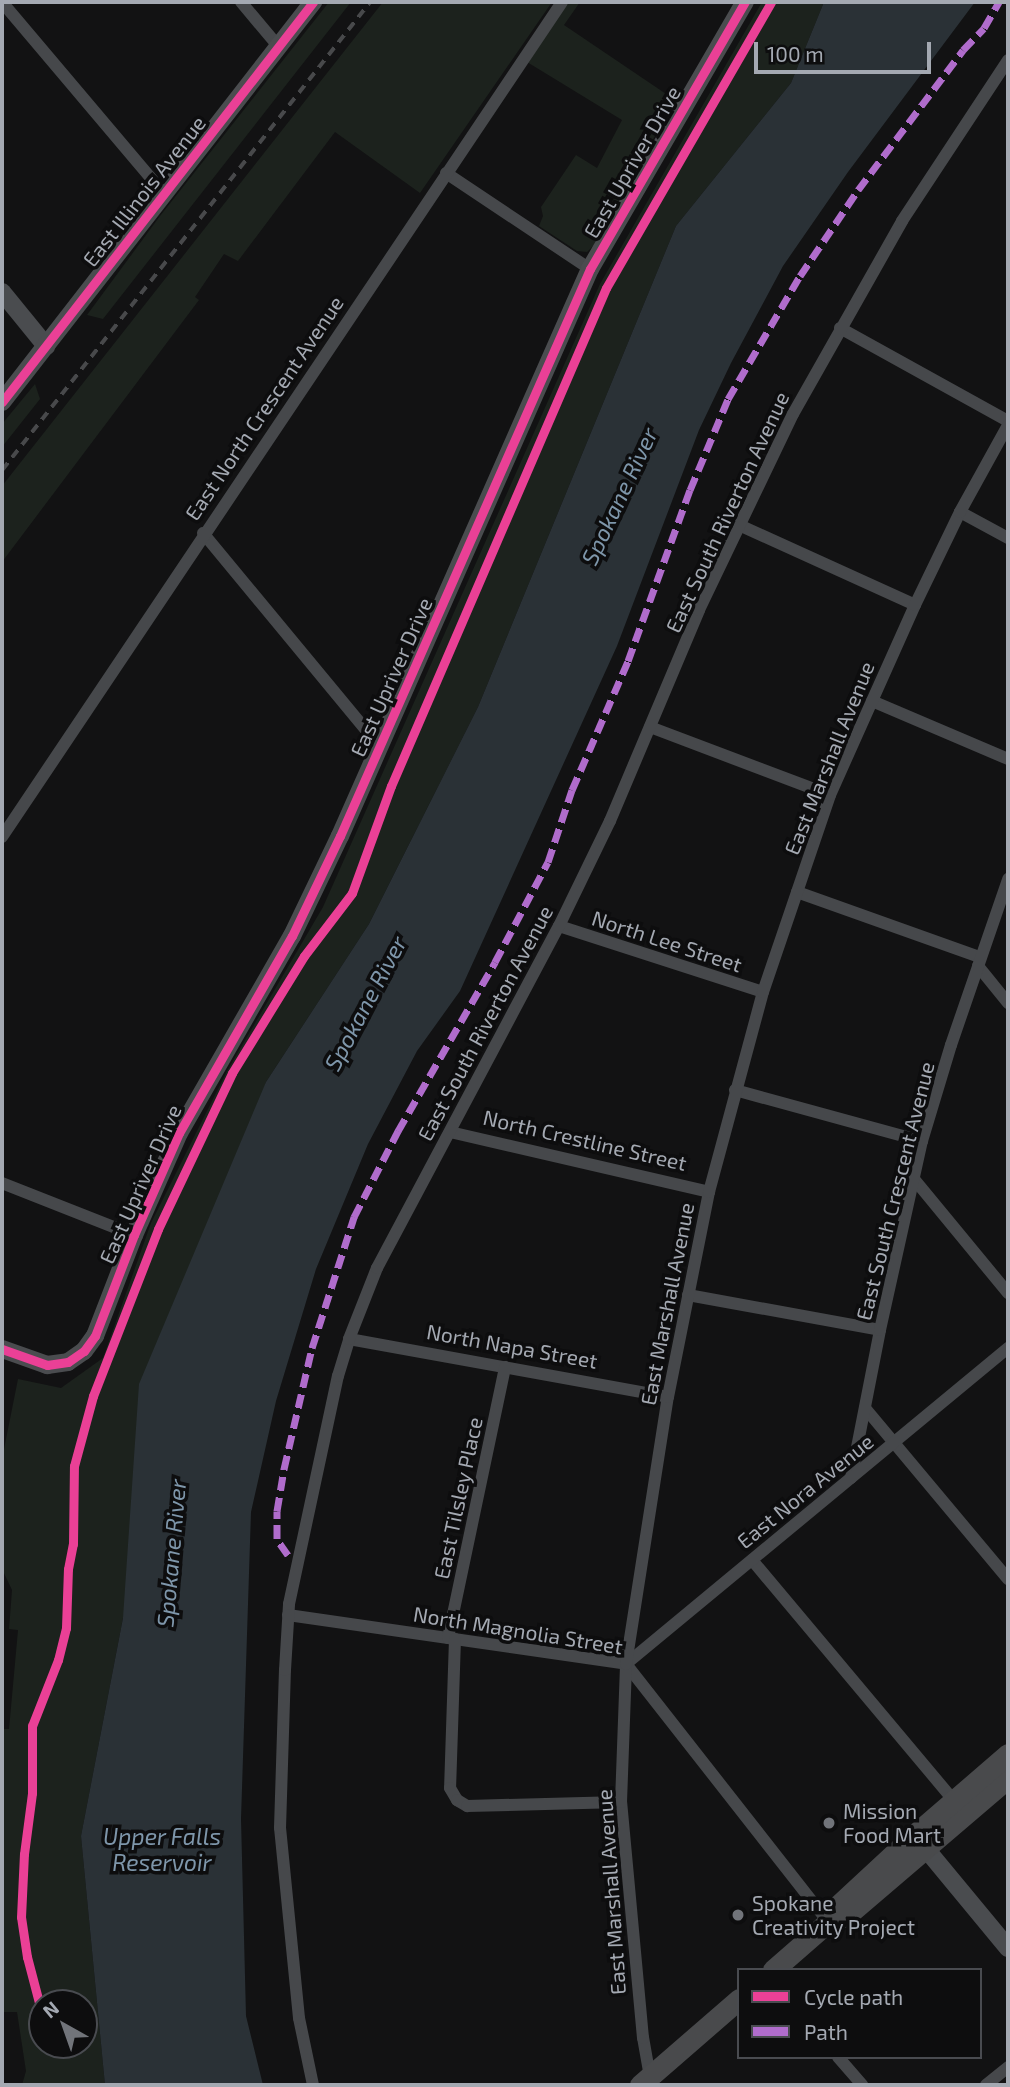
<!DOCTYPE html>
<style>
body{margin:0}
#map{position:relative;width:1010px;height:2087px;overflow:hidden;background:#121213;font-family:"Exo 2",sans-serif}
div>[style]{position:absolute}
[style*='--x']{left:calc(var(--x)*1px);top:calc(var(--y)*1px);width:calc(var(--w)*1px);rotate:calc(var(--a)*1deg)}
.green>*{inset:0;background:#1c221d}
.water>*{inset:0;background:#2a3136}
.street>*{height:12px;margin:-6px;padding:0 6px;transform-origin:6px;border-radius:6px;background:#46484b}
.secondary>*{height:18px;margin:-9px;padding:0 9px;transform-origin:9px;border-radius:9px;background:#4a4c4f}
.primary>*{height:21px;margin:-10.5px;padding:0 10.5px;transform-origin:10.5px;border-radius:10.5px;background:#494a4c}
.rail>*{height:3.5px;margin-top:-1.75px;transform-origin:0;background:repeating-linear-gradient(90deg,#48494b 0 9px,transparent 0 16px)}
.quiet>*{height:7px;margin-top:-3.5px;transform-origin:0;background:repeating-linear-gradient(90deg,#b06ccc 0 14px,transparent 0 21px)}
.cycleway>*{height:9px;margin:-4.5px;padding:0 4.5px;transform-origin:4.5px;border-radius:4.5px;background:#ea4096}
.dots>*{width:19px;height:19px;translate:-50% -50%;box-sizing:border-box;border:4px solid #0d0d0e;border-radius:50%}
span{translate:-50% -50%;white-space:nowrap;text-align:center;line-height:1.15;-webkit-text-stroke:7px #0d0d0e;paint-order:stroke}
.street-label{font-size:21px;color:#a4a9b2}
.poi-label{font-size:21px;color:#a4a9b2}
.left{translate:0 -50%;text-align:left}
.water-label{font-size:23px;color:#7e96aa;font-style:italic}
.frame{position:absolute;inset:0;border:4px solid #a4a9b2;pointer-events:none}
.legend{position:absolute;left:737px;top:1968px;width:245px;height:91px;box-sizing:border-box;background:#0d0d0e;border:2px solid #494b50;margin:0;padding:9px 12px;list-style:none;font-size:21px;color:#a4a9b2}
.legend li{display:flex;align-items:center;gap:14px;height:35px}
.legend b{width:35px;border:2px solid #494b50}
.north{position:absolute;left:28px;top:1989px;width:70px;height:70px;box-sizing:border-box;background:#0d0d0e;border:2px solid #494b50;border-radius:50%;rotate:320deg;font-size:19px;font-weight:700;line-height:28px;text-align:center;color:#a4a9b2}
.north::after{content:'';display:block;margin:auto;width:24px;height:32px;background:#71747a;clip-path:polygon(50% 0,100% 100%,50% 72%,0 100%)}
.scale{position:absolute;left:754px;top:42px;width:177px;height:32px;box-sizing:border-box;border:4px solid #a4a9b2;border-top:0;padding-left:9px;font-size:21px;line-height:24px;white-space:nowrap;color:#a4a9b2;-webkit-text-stroke:5px #0d0d0e;paint-order:stroke}
</style>
<div id="map">
<div class="green">
<i style="clip-path:polygon(329px 2px,351px 2px,103px 319px,87px 315px,160px 216px)"></i>
<i style="clip-path:polygon(383px 2px,552px 2px,420px 193px,335px 132px,238px 261px,224px 254px,195px 297px,199px 300px,2px 562px,2px 486px)"></i>
<i style="clip-path:polygon(567px 2px,580px 2px,564px 25px,675px 100px,594px 245px,587px 252px,577px 251px,539px 226px,543px 216px,541px 207px,576px 155px,597px 168px,622px 120px,527px 62px)"></i>
<i style="clip-path:polygon(evenodd,762px 2px,824px 2px,791px 83px,676px 226px,478px 707px,369px 924px,266px 1082px,123px 1618px,81px 1836px,105px 2085px,22px 2085px,26px 2071px,17px 2012px,4px 2012px,2px 1997px,2px 1729px,9px 1729px,18px 1630px,9px 1629px,12px 1590px,2px 1569px,2px 1459px,18px 1379px,61px 1388px,103px 1358px,151px 1223px,227px 1071px,323px 907px,600px 284px,762px 2px,42px 2003px,84px 2003px,84px 2045px,42px 2045px,42px 2003px)"></i>
<i style="clip-path:polygon(35px 384px,40px 399px,2px 447px,2px 424px)"></i>
</div>
<div class="water">
<i style="clip-path:polygon(824px 2px,975px 2px,848px 172px,783px 266px,731px 363px,699px 430px,617px 646px,460px 991px,417px 1051px,368px 1144px,316px 1269px,276px 1401px,251px 1512px,241px 1819px,246px 2016px,263px 2085px,105px 2085px,81px 1836px,123px 1618px,139px 1384px,266px 1082px,369px 924px,478px 707px,676px 226px,791px 83px)"></i>
</div>
<div class="street">
<i style="--x:2;--y:2;--w:251;--a:49.8"></i>
<i style="--x:241;--y:2;--w:57;--a:49.9"></i>
<i style="--x:446;--y:173;--w:173;--a:33.7"></i>
<i style="--x:840;--y:328;--w:192;--a:29"></i>
<i style="--x:960;--y:512;--w:55;--a:28.4"></i>
<i style="--x:739;--y:525;--w:193;--a:24.4"></i>
<i style="--x:203;--y:533;--w:276;--a:50.4"></i>
<i style="--x:872;--y:701;--w:148;--a:23.1"></i>
<i style="--x:650;--y:727;--w:192;--a:20.7"></i>
<i style="--x:2;--y:837;--w:1005;--a:-56.15"></i>
<i style="--x:797;--y:892;--w:194;--a:19.6"></i>
<i style="--x:559;--y:926;--w:214;--a:17.9"></i>
<i style="--x:978;--y:966;--w:48;--a:51"></i>
<i style="--x:735;--y:1090;--w:194;--a:15.3"></i>
<i style="--x:450;--y:1132;--w:266;--a:13"></i>
<i style="--x:914;--y:1179;--w:148;--a:50.5"></i>
<i style="--x:2;--y:1183;--w:142;--a:21.5"></i>
<i style="--x:688;--y:1295;--w:195;--a:10.3"></i>
<i style="--x:349;--y:1339;--w:324;--a:10.3"></i>
<i style="--x:865;--y:1408;--w:223;--a:50.1"></i>
<i style="--x:851;--y:1478;--w:151;--a:-78.9"></i>
<i style="--x:880;--y:1330;--w:194;--a:-77.5"></i>
<i style="--x:922;--y:1141;--w:100;--a:-73.2"></i>
<i style="--x:951;--y:1045;--w:176;--a:-71"></i>
<i style="--x:752;--y:1560;--w:314;--a:50"></i>
<i style="--x:288;--y:1615;--w:342;--a:8.2"></i>
<i style="--x:626;--y:1664;--w:328;--a:51.9"></i>
<i style="--x:448;--y:1638;--w:277;--a:-78.1"></i>
<i style="--x:455;--y:1639;--w:149;--a:91.9"></i>
<i style="--x:450;--y:1788;--w:14;--a:60"></i>
<i style="--x:457;--y:1800;--w:12;--a:31"></i>
<i style="--x:467;--y:1806;--w:154;--a:-1.5"></i>
<i style="--x:626;--y:1664;--w:496;--a:-39.6"></i>
<i style="--x:838;--y:2057;--w:37;--a:49"></i>
<i style="--x:650;--y:2077;--w:40;--a:-100"></i>
<i style="--x:643;--y:2038;--w:237;--a:-95.3"></i>
<i style="--x:621;--y:1802;--w:138;--a:-87.9"></i>
<i style="--x:626;--y:1664;--w:270;--a:-81.1"></i>
<i style="--x:668;--y:1397;--w:209;--a:-78.7"></i>
<i style="--x:709;--y:1192;--w:207;--a:-74.9"></i>
<i style="--x:763;--y:992;--w:208;--a:-71.2"></i>
<i style="--x:830;--y:795;--w:208;--a:-65.9"></i>
<i style="--x:915;--y:605;--w:103;--a:-64.2"></i>
<i style="--x:960;--y:512;--w:99;--a:-61.1"></i>
<i style="--x:313;--y:2085;--w:68;--a:-101.8"></i>
<i style="--x:299;--y:2018;--w:191;--a:-95.7"></i>
<i style="--x:280;--y:1828;--w:158;--a:-88.2"></i>
<i style="--x:285;--y:1670;--w:66;--a:-86.5"></i>
<i style="--x:289;--y:1604;--w:233;--a:-77.9"></i>
<i style="--x:338;--y:1376;--w:39;--a:-73"></i>
<i style="--x:349;--y:1339;--w:76;--a:-68.5"></i>
<i style="--x:377;--y:1268;--w:387;--a:-62"></i>
<i style="--x:559;--y:926;--w:117;--a:-64.1"></i>
<i style="--x:610;--y:821;--w:229;--a:-67.1"></i>
<i style="--x:699;--y:610;--w:217;--a:-64.4"></i>
<i style="--x:793;--y:414;--w:222;--a:-60.5"></i>
<i style="--x:902;--y:221;--w:193;--a:-56.6"></i>
<i style="--x:986;--y:2085;--w:28;--a:-39"></i>
</div>
<div class="secondary">
<i style="--x:2;--y:292;--w:70;--a:50.8"></i>
<i style="--x:2;--y:402;--w:507;--a:-52.13"></i>
<i style="--x:2;--y:1349;--w:48;--a:19.6"></i>
<i style="--x:47;--y:1365;--w:21;--a:-8"></i>
<i style="--x:68;--y:1362;--w:19;--a:-35"></i>
<i style="--x:84;--y:1351;--w:19;--a:-54"></i>
<i style="--x:95;--y:1336;--w:108;--a:-68.9"></i>
<i style="--x:134;--y:1235;--w:111;--a:-66.2"></i>
<i style="--x:179;--y:1133;--w:227;--a:-60.2"></i>
<i style="--x:292;--y:936;--w:111;--a:-64.4"></i>
<i style="--x:340;--y:836;--w:620;--a:-66.21"></i>
<i style="--x:590;--y:269;--w:309;--a:-59.9"></i>
<i style="--x:917;--y:1838;--w:143;--a:50.4"></i>
</div>
<div class="primary">
<i style="--x:845;--y:1917;--w:214;--a:-40.5"></i>
<i style="--x:773;--y:1970;--w:73;--a:-41.1"></i>
<i style="--x:828;--y:1922;--w:10;--a:-73"></i>
<i style="--x:831;--y:1912;--w:113;--a:-42.9"></i>
<i style="--x:914;--y:1835;--w:124;--a:-40.8"></i>
<i style="--x:640;--y:2085;--w:131;--a:-41"></i>
</div>
<div class="rail">
<i style="--x:2;--y:470;--w:595;--a:-51.82"></i>
</div>
<div class="quiet">
<i style="--x:288;--y:1555;--w:19;--a:-125"></i>
<i style="--x:277;--y:1539;--w:28;--a:-90"></i>
<i style="--x:277;--y:1511;--w:43;--a:-80.5"></i>
<i style="--x:284;--y:1469;--w:124;--a:-77"></i>
<i style="--x:312;--y:1348;--w:138;--a:-72.2"></i>
<i style="--x:354;--y:1217;--w:97;--a:-62.9"></i>
<i style="--x:398;--y:1131;--w:195;--a:-60.1"></i>
<i style="--x:495;--y:962;--w:113;--a:-62.1"></i>
<i style="--x:548;--y:862;--w:76;--a:-71.6"></i>
<i style="--x:572;--y:790;--w:141;--a:-66.5"></i>
<i style="--x:628;--y:661;--w:182;--a:-70.1"></i>
<i style="--x:690;--y:490;--w:99;--a:-67.3"></i>
<i style="--x:728;--y:399;--w:143;--a:-59.7"></i>
<i style="--x:800;--y:276;--w:104;--a:-56"></i>
<i style="--x:858;--y:190;--w:175;--a:-53.1"></i>
<i style="--x:963;--y:50;--w:30;--a:-46"></i>
<i style="--x:984;--y:28;--w:30;--a:-60"></i>
</div>
<div class="cycleway">
<i style="--x:2;--y:402;--w:507;--a:-52.13"></i>
<i style="--x:2;--y:1349;--w:48;--a:19.6"></i>
<i style="--x:47;--y:1365;--w:21;--a:-8"></i>
<i style="--x:68;--y:1362;--w:19;--a:-35"></i>
<i style="--x:84;--y:1351;--w:19;--a:-54"></i>
<i style="--x:95;--y:1336;--w:108;--a:-68.9"></i>
<i style="--x:134;--y:1235;--w:111;--a:-66.2"></i>
<i style="--x:179;--y:1133;--w:227;--a:-60.2"></i>
<i style="--x:292;--y:936;--w:111;--a:-64.4"></i>
<i style="--x:340;--y:836;--w:620;--a:-66.21"></i>
<i style="--x:590;--y:269;--w:309;--a:-59.9"></i>
<i style="--x:42;--y:2014;--w:59;--a:-104.7"></i>
<i style="--x:27;--y:1957;--w:40;--a:-98.5"></i>
<i style="--x:21;--y:1917;--w:63;--a:-87.3"></i>
<i style="--x:24;--y:1854;--w:62;--a:-82.5"></i>
<i style="--x:32;--y:1793;--w:67;--a:-90"></i>
<i style="--x:32;--y:1726;--w:71;--a:-68.5"></i>
<i style="--x:58;--y:1660;--w:33;--a:-76"></i>
<i style="--x:66;--y:1628;--w:59;--a:-88.1"></i>
<i style="--x:68;--y:1569;--w:25;--a:-79"></i>
<i style="--x:73;--y:1544;--w:78;--a:-89.3"></i>
<i style="--x:74;--y:1466;--w:73;--a:-74.8"></i>
<i style="--x:93;--y:1396;--w:179;--a:-68.7"></i>
<i style="--x:158;--y:1229;--w:173;--a:-64.6"></i>
<i style="--x:232;--y:1073;--w:137;--a:-58.4"></i>
<i style="--x:304;--y:956;--w:79;--a:-52.7"></i>
<i style="--x:352;--y:893;--w:114;--a:-70"></i>
<i style="--x:391;--y:786;--w:542;--a:-66.65"></i>
<i style="--x:606;--y:288;--w:330;--a:-60"></i>
</div>
<div class="dots">
<i style="left:829px;top:1823px;background:#71747a"></i>
<i style="left:738px;top:1915px;background:#71747a"></i>
</div>
<div class="street-label">
<span style="left:632px;top:162px;rotate:-60deg">East Upriver Drive</span>
<span style="left:144px;top:191px;rotate:-52deg">East Illinois Avenue</span>
<span style="left:264px;top:408px;rotate:-56deg">East North Crescent Avenue</span>
<span style="left:727px;top:512px;rotate:-65deg">East South Riverton Avenue</span>
<span style="left:391px;top:677px;rotate:-66deg">East Upriver Drive</span>
<span style="left:829px;top:758px;rotate:-68deg">East Marshall Avenue</span>
<span style="left:667px;top:941px;rotate:18deg">North Lee Street</span>
<span style="left:485px;top:1023px;rotate:-62deg">East South Riverton Avenue</span>
<span style="left:585px;top:1140px;rotate:13deg">North Crestline Street</span>
<span style="left:140px;top:1184px;rotate:-66deg">East Upriver Drive</span>
<span style="left:895px;top:1191px;rotate:-76deg">East South Crescent Avenue</span>
<span style="left:667px;top:1304px;rotate:-79deg">East Marshall Avenue</span>
<span style="left:512px;top:1346px;rotate:10deg">North Napa Street</span>
<span style="left:805px;top:1491px;rotate:-39deg">East Nora Avenue</span>
<span style="left:458px;top:1498px;rotate:-78deg">East Tilsley Place</span>
<span style="left:518px;top:1630px;rotate:9deg">North Magnolia Street</span>
<span style="left:611px;top:1892px;rotate:-94deg">East Marshall Avenue</span>
</div>
<div class="poi-label">
<span class="left" style="left:843px;top:1823px">Mission<br>Food Mart</span>
<span class="left" style="left:752px;top:1915px">Spokane<br>Creativity Project</span>
</div>
<div class="water-label">
<span style="left:619px;top:496px;rotate:-65deg">Spokane River</span>
<span style="left:365px;top:1003px;rotate:-62deg">Spokane River</span>
<span style="left:171px;top:1553px;rotate:-85deg">Spokane River</span>
<span style="left:162px;top:1849px">Upper Falls<br>Reservoir</span>
</div>
<div class="frame"></div>
<ul class="legend">
<li><b style="height:9px;background:#ea4096"></b>Cycle path</li>
<li><b style="height:9px;background:#b06ccc"></b>Path</li>
</ul>
<div class="north">N</div>
<div class="scale">100 m</div>
</div>
